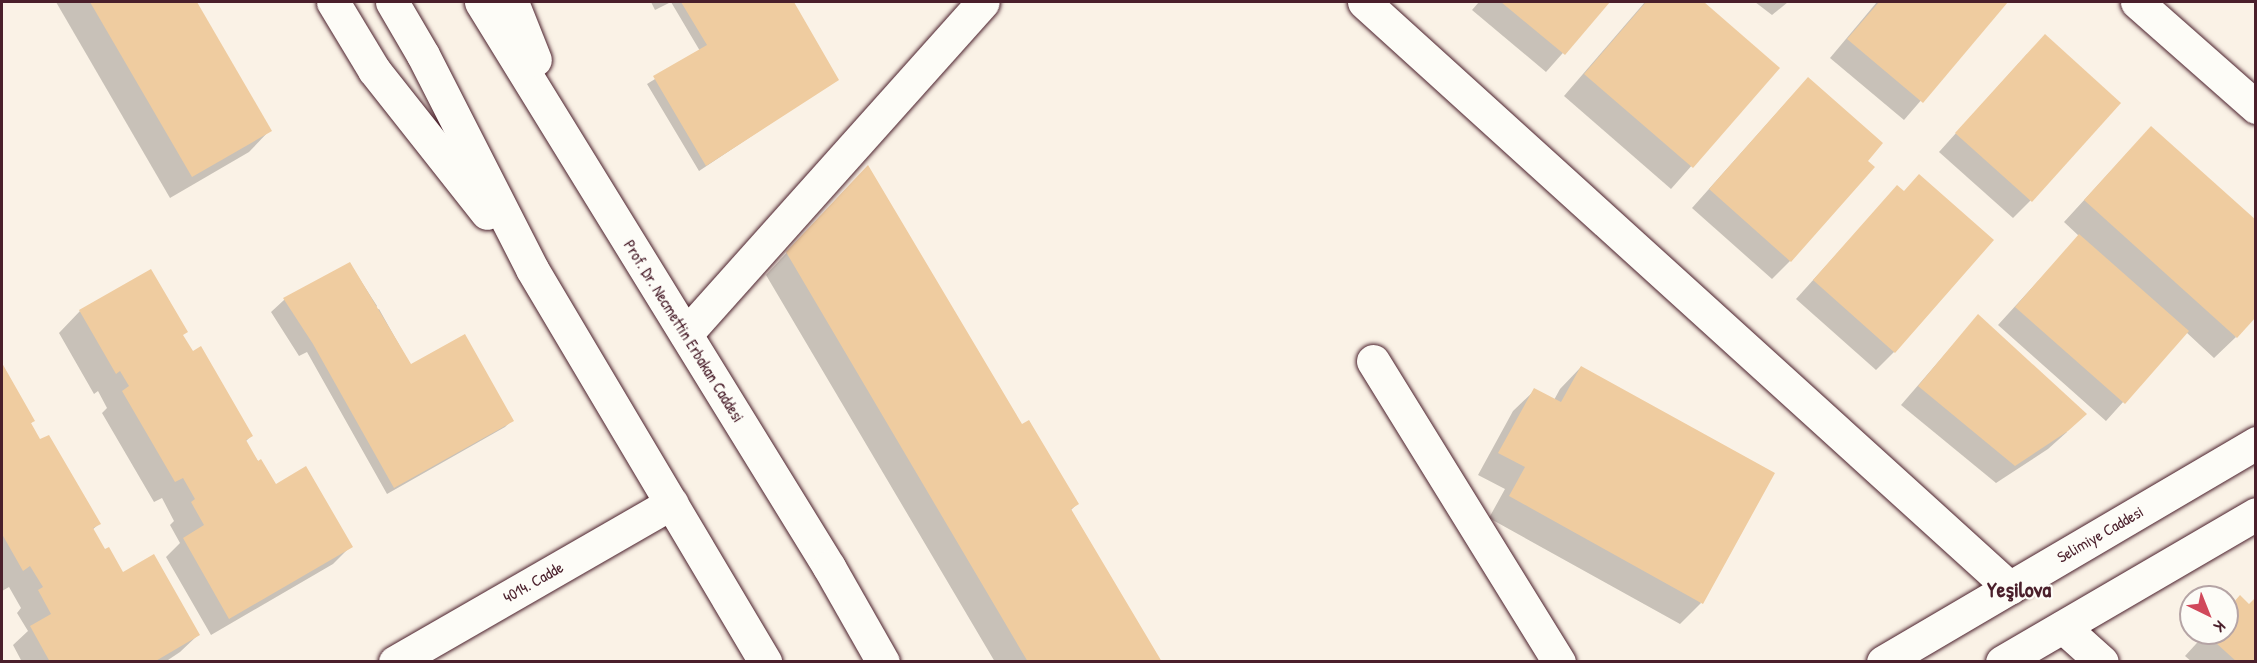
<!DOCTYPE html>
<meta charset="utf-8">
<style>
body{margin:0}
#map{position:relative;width:2257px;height:663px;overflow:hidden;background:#faf2e6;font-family:"Patrick Hand",sans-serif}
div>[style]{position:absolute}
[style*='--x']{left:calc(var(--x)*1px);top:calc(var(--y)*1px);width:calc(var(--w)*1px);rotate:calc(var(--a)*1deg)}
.shadow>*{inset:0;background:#0003}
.building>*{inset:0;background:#efcca0}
.roads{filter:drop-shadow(0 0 2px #4a1f2b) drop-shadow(0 0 2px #4a1f2b)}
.minor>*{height:33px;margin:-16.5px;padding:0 16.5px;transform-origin:16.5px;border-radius:16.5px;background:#fdfcf7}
.major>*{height:33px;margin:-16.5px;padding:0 16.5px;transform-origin:16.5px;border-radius:16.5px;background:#fdfcf7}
span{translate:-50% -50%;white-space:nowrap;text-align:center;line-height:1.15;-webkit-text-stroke:4.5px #fdfcf7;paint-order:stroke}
.street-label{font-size:16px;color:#4a1f2b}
.district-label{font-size:22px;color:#4a1f2b;font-weight:700}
.frame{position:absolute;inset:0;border:3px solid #4a1f2b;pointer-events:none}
.north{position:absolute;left:2179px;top:585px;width:60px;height:60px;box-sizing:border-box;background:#fdfcf7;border:2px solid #b5a4a5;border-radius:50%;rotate:137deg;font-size:16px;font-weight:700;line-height:24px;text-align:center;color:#4a1f2b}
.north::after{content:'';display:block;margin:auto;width:21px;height:27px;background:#d1495b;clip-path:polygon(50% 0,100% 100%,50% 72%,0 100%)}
</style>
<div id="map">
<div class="shadow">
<i style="clip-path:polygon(56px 2px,195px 2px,270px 130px,249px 152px,170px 198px)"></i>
<i style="clip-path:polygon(651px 2px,671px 2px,655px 10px)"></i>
<i style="clip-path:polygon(671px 2px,793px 2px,837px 79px,699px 171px,647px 84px,700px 51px)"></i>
<i style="clip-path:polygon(1479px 2px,1608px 2px,1546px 72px,1472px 10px)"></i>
<i style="clip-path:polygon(1645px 2px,1701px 2px,1778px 68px,1671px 189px,1564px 96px)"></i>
<i style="clip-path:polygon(1755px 2px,1788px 2px,1772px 15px)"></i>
<i style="clip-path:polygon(1877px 2px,2006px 2px,1904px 120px,1830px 58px)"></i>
<i style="clip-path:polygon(2027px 54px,2031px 200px,2013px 218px,1939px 152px)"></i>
<i style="clip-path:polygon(1791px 97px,1790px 261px,1772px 279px,1692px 208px)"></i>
<i style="clip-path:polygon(2130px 150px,2236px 337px,2214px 358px,2186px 332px,2106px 421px,1998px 325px,2079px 236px,2064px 222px)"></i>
<i style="clip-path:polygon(1897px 187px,1894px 352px,1876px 370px,1796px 299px)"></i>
<i style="clip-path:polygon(847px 188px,1077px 504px,1071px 510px,1160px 662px,995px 662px,766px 275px)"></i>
<i style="clip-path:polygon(350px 264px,377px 306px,373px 311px,379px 309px,411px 366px,512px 420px,505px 427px,387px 494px,307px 352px,299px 356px,271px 312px,284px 300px)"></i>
<i style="clip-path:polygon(80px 311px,182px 336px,251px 436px,245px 442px,275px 486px,351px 546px,333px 564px,211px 635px,166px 557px,180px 543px,170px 525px,174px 521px,162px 498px,154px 502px,102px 413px,107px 408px,98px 391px,94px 394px,59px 333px)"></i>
<i style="clip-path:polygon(1978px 316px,2067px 432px,2048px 449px,1996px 483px,1901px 405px)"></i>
<i style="clip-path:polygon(2px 366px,33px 421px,30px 424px,39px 441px,99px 524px,92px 530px,105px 551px,123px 574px,198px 635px,180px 652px,165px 662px,22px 662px,13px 645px,28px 631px,17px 613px,21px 608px,9px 587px,2px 591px)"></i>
<i style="clip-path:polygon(1581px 367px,1701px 603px,1680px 624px,1489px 518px,1505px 489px,1478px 475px,1513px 411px,1535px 390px,1554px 400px,1560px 389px)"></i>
<i style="clip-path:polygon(2227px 610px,2256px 662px,2192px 662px,2185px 656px,2206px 633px,2227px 633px)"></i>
</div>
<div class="building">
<i style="clip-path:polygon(90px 2px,197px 2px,272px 131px,192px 177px)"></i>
<i style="clip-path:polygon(681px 2px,794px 2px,839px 80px,706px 166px,653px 76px,707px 45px)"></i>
<i style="clip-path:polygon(1501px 2px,1610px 2px,1565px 55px)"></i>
<i style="clip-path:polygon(1646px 2px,1704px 2px,1780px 68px,1693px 168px,1584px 74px)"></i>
<i style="clip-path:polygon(1879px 2px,2008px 2px,1923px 103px,1847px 39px)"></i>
<i style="clip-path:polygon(2045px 34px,2121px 103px,2032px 202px,1955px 133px)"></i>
<i style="clip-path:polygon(1808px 77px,1883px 143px,1868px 161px,1875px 167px,1791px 262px,1709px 189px)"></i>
<i style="clip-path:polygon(2151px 126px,2256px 220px,2256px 317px,2237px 338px,2084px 200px)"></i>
<i style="clip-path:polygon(868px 165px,1022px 424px,1029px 420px,1079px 504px,1071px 509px,1162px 662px,1028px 662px,786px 252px)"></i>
<i style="clip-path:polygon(1919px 174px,1994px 240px,1895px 353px,1813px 280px,1897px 185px,1904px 191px)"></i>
<i style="clip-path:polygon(2079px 234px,2189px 331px,2125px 404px,2015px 307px)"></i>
<i style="clip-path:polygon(350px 262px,411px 364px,465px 334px,514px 421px,394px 488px,313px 344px,283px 298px)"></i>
<i style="clip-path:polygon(151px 269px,188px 332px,183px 335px,193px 351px,201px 346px,253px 436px,246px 440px,258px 461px,261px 459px,276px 484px,306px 466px,353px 547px,229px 619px,183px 538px,204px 525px,191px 502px,195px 499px,183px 478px,175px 482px,122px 391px,129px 386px,120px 371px,116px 374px,79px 310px)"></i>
<i style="clip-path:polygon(1978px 314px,2087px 414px,2068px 431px,2015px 466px,1918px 386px)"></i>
<i style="clip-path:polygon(2px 363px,35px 421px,31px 423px,40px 439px,49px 435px,101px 524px,93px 528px,105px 549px,109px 547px,123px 572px,154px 554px,200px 635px,154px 662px,50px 662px,30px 626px,51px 614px,38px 590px,43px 587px,30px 566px,23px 571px,2px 534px)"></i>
<i style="clip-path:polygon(1581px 366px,1775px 473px,1703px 604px,1509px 496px,1525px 467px,1498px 453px,1534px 388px,1561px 402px)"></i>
<i style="clip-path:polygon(2240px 595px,2249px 604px,2256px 597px,2256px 662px,2237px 662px,2205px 633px,2227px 633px,2227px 610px)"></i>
</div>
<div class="roads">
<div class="minor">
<i style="--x:1364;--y:2;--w:872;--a:42.21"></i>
<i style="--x:2137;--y:2;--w:159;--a:41.4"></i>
<i style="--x:686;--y:334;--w:445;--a:-48.2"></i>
<i style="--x:1373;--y:361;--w:354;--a:58.3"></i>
<i style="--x:2063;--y:627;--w:52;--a:41.9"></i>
<i style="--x:395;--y:662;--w:319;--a:-29.9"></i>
<i style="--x:1883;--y:662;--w:433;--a:-30.4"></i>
<i style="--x:2002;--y:662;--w:294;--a:-30.2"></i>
</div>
<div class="major">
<i style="--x:333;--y:2;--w:79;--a:58.9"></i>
<i style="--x:374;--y:70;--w:182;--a:51.7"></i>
<i style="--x:392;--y:2;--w:61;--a:59.7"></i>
<i style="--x:423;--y:55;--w:240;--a:63"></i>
<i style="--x:532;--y:269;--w:457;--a:59.3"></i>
<i style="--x:481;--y:2;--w:664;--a:58.37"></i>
<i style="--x:829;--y:567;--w:109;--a:60.4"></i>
<i style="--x:512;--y:2;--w:62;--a:68.4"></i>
</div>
</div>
<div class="street-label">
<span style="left:684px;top:331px;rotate:58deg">Prof. Dr. Necmettin Erbakan Caddesi</span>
<span style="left:2100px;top:534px;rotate:-30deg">Selimiye Caddesi</span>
<span style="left:533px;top:582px;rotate:-30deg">4014. Cadde</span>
</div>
<div class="district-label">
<span style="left:2019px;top:590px">Yeşilova</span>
</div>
<div class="frame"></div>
<div class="north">K</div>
</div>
